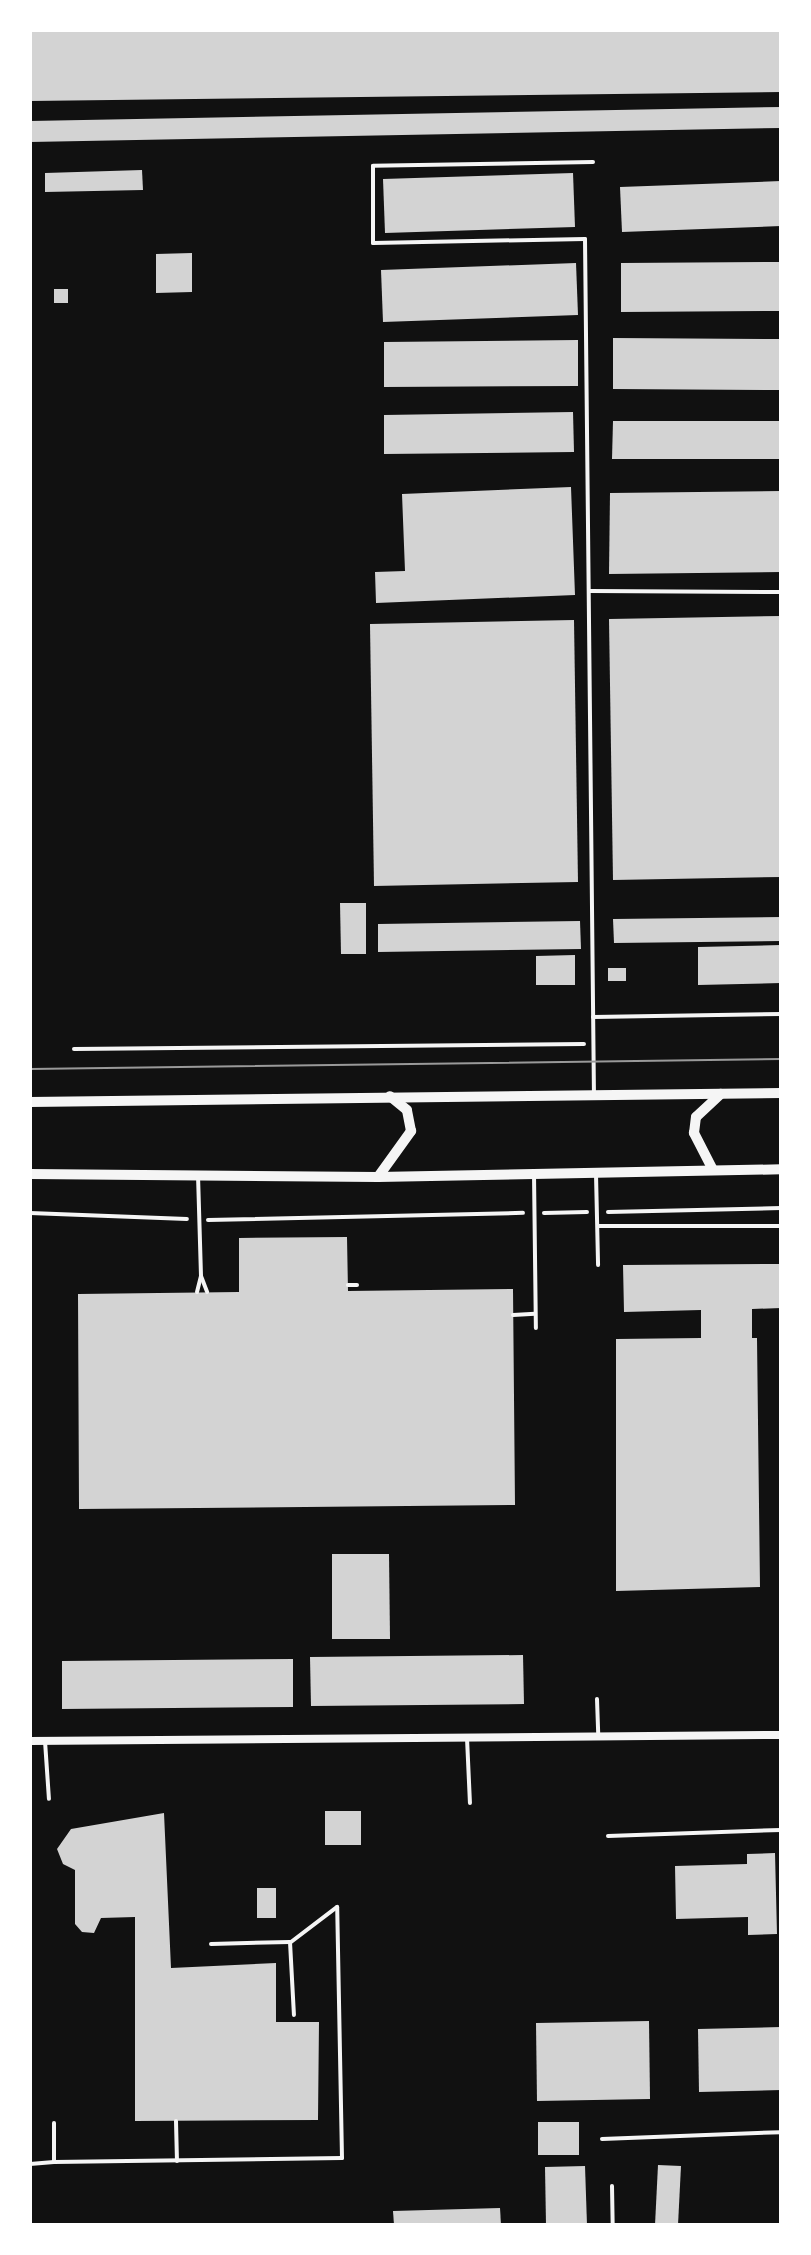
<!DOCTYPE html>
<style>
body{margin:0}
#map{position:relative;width:811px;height:2255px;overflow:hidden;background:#111;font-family:"PT Sans",sans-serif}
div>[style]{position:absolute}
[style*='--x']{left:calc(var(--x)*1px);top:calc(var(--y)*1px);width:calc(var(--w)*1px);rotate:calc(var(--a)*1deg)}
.building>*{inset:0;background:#d3d3d3}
.path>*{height:4px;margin:-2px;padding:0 2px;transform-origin:2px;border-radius:2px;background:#f5f5f5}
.service>*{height:4px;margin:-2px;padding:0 2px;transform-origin:2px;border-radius:2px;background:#f5f5f5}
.minor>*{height:8px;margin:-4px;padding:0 4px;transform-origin:4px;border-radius:4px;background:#f5f5f5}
.tertiary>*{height:10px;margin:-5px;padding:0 5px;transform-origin:5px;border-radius:5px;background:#f5f5f5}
.tram>*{height:2px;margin:-1px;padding:0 1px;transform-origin:1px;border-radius:1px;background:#9a9a9a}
span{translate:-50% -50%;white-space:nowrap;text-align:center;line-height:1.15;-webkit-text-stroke:6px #fff;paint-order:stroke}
.frame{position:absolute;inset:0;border:32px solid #fff;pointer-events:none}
</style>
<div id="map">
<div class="building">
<i style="clip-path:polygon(30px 30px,781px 30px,781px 92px,30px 101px)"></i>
<i style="clip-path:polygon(781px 107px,781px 128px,30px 142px,30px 121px)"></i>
<i style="clip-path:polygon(142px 170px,143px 190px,45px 192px,45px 173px)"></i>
<i style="clip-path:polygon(573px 173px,575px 227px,385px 233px,383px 179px)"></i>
<i style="clip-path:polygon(781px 181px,781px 226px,622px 232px,620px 187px)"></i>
<i style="clip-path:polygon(192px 253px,192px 292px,156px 293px,156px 254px)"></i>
<i style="clip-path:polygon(781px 262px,781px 311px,621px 312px,621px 263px)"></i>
<i style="clip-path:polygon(576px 263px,578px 315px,383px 322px,381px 270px)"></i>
<i style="clip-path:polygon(54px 289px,68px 289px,68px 303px,54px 303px)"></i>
<i style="clip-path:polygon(613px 338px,781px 339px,781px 390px,613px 389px)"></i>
<i style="clip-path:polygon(578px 340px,578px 386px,384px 387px,384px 342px)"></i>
<i style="clip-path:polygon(573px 412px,574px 452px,384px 454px,384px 415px)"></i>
<i style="clip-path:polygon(613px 421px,781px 421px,781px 459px,612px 459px)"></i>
<i style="clip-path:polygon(571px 487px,575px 595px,376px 603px,375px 572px,405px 571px,402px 494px)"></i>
<i style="clip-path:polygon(781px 491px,781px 572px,609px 574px,610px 493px)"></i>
<i style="clip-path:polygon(781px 616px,781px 877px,613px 880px,609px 619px)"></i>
<i style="clip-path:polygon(574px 620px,578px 882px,374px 886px,370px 624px)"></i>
<i style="clip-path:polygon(340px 903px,366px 903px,366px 954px,341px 954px)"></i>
<i style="clip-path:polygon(781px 917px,781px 941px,614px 943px,613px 919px)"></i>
<i style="clip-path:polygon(580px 921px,581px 949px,378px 952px,378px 924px)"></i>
<i style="clip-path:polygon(781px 945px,781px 983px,698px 985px,698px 947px)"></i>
<i style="clip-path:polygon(575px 955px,575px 985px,536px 985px,536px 956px)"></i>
<i style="clip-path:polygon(608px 968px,626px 968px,626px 981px,608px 981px)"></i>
<i style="clip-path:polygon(347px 1237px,348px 1291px,513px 1289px,515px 1505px,79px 1509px,78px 1294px,239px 1292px,239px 1238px)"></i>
<i style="clip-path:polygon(781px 1264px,781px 1308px,752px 1309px,752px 1338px,757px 1338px,760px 1587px,616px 1591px,616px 1339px,701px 1338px,701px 1310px,624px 1312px,623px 1265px)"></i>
<i style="clip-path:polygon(332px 1554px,389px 1554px,390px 1639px,332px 1639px)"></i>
<i style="clip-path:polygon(523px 1655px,524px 1704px,311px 1706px,310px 1657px)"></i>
<i style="clip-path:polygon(293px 1659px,293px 1707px,62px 1709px,62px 1661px)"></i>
<i style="clip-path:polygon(325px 1811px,361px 1811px,361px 1845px,325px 1845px)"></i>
<i style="clip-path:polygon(164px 1813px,171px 1968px,276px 1963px,276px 2022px,319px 2022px,318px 2120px,135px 2121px,135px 1917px,101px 1918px,94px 1933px,82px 1932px,75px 1924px,75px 1870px,63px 1864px,57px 1849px,71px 1829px)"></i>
<i style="clip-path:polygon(775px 1853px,777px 1934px,748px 1935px,748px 1917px,676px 1919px,675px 1866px,747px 1864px,747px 1854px)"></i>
<i style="clip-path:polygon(257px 1888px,276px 1888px,276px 1918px,257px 1918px)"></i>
<i style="clip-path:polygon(649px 2021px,650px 2099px,537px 2101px,536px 2023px)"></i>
<i style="clip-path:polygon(781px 2027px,781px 2090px,699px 2092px,698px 2029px)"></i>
<i style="clip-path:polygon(538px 2122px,579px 2122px,579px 2155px,538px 2155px)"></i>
<i style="clip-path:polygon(658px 2165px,681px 2166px,678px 2225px,655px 2225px)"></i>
<i style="clip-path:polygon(585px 2166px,587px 2225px,546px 2225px,545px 2167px)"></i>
<i style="clip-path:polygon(500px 2208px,501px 2225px,394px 2225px,393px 2211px)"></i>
</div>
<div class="path">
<i style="--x:74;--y:1049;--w:510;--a:-0.56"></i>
<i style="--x:608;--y:1212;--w:173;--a:-1.3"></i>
<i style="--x:30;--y:1213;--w:157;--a:2.2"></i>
<i style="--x:544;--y:1213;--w:43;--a:-1.3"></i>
<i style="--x:208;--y:1220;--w:315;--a:-1.3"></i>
</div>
<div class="service">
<i style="--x:593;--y:162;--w:220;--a:179"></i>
<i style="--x:373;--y:166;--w:77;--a:90"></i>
<i style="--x:373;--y:243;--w:212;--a:-1.1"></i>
<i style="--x:585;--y:239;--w:854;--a:89.4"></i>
<i style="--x:590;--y:591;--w:191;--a:0.3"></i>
<i style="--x:593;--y:1017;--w:188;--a:-0.9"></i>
<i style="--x:534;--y:1174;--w:154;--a:89.3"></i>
<i style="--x:596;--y:1174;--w:91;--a:88.7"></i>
<i style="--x:598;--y:1226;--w:183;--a:0"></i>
<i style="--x:201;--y:1276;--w:17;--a:69"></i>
<i style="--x:348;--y:1285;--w:9;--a:0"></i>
<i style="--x:197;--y:1292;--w:16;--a:-76"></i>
<i style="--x:201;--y:1276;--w:100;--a:-91.7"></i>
<i style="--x:513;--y:1315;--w:22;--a:-3"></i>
<i style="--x:597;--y:1699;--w:35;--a:88"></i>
<i style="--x:467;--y:1738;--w:65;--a:87.4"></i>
<i style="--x:45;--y:1741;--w:58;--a:86.1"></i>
<i style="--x:608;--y:1836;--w:173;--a:-2"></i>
<i style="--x:291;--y:1942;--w:58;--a:-37.3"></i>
<i style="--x:211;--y:1944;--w:79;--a:-1.5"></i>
<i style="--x:290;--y:1942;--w:73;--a:86.9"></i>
<i style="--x:176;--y:2121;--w:40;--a:88.6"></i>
<i style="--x:602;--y:2139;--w:179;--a:-2.2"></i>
<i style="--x:54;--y:2162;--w:288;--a:-0.8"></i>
<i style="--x:342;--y:2158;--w:251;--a:-91.1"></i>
<i style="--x:30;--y:2164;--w:24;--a:-5"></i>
<i style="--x:54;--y:2162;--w:39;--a:-90"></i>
<i style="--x:612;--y:2186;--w:39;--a:89"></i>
</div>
<div class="minor">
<i style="--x:30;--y:1741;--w:751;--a:-0.46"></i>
</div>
<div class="tertiary">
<i style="--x:30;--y:1102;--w:751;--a:-0.69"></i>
<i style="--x:713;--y:1170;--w:42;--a:-117.2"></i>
<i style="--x:694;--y:1133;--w:16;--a:-83"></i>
<i style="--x:696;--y:1117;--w:34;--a:-43"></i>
<i style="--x:30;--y:1174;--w:348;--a:0.5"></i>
<i style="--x:378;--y:1177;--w:403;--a:-1.1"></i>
<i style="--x:378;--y:1177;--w:57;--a:-54.3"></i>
<i style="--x:411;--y:1131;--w:21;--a:-101"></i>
<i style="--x:407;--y:1110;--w:22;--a:-141"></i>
</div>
<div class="tram">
<i style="--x:30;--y:1069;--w:751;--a:-0.76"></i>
</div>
<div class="frame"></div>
</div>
